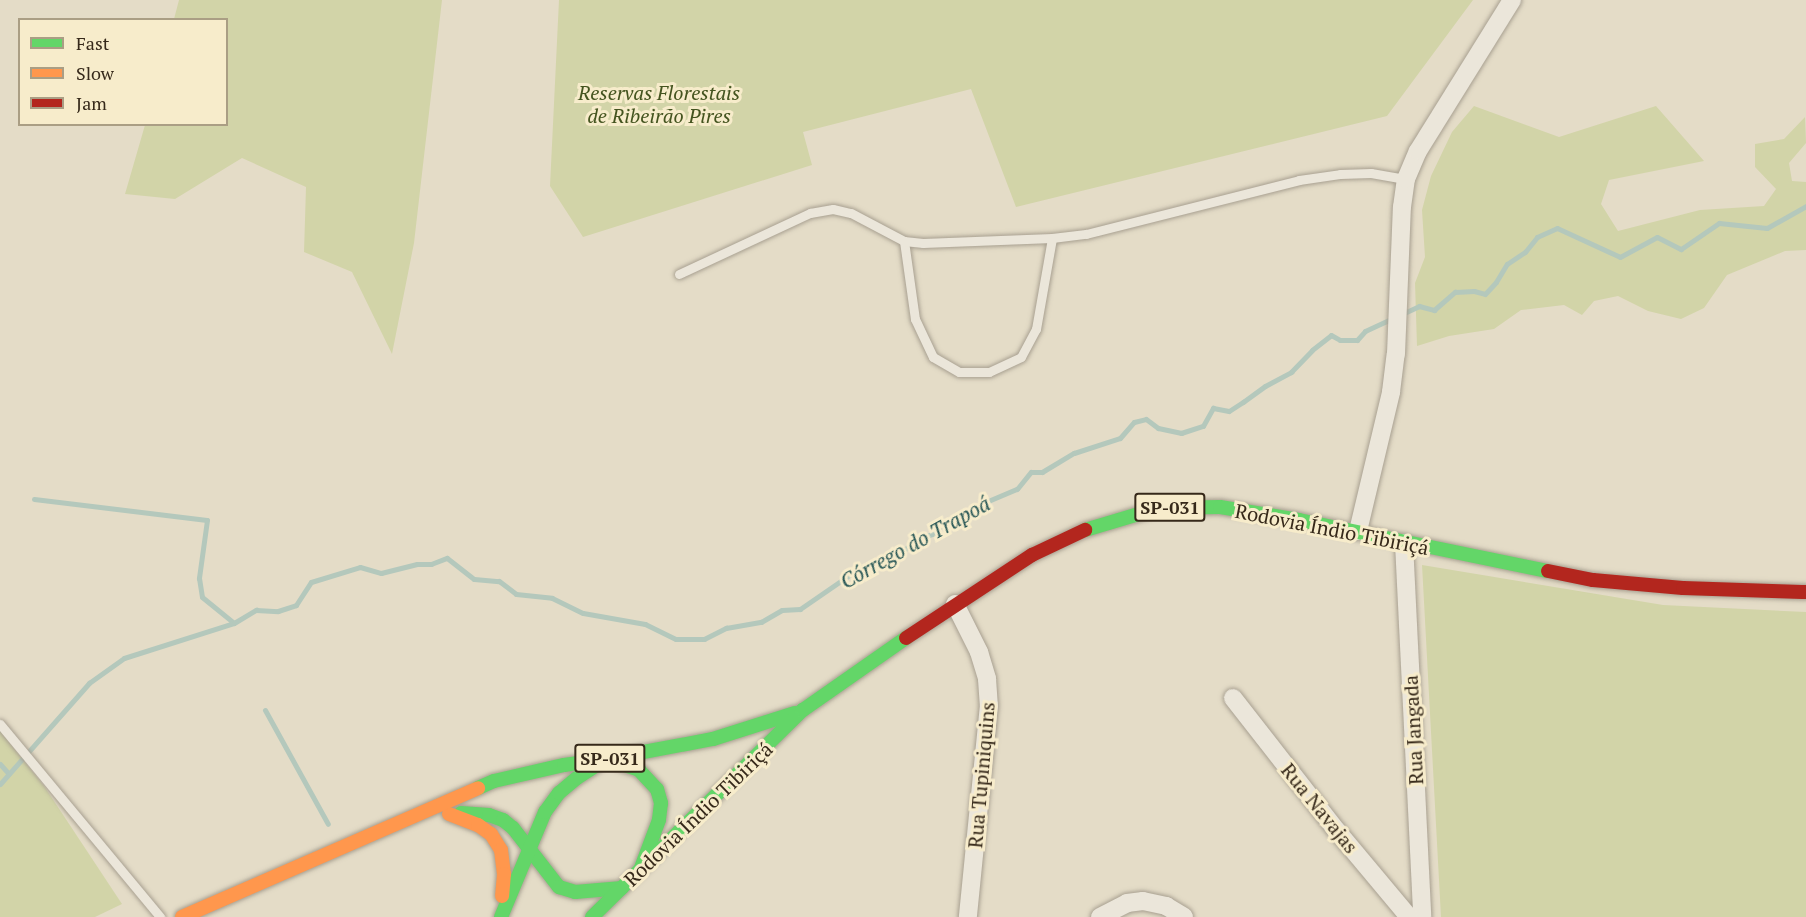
<!DOCTYPE html>
<meta charset="utf-8">
<style>
body{margin:0}
#map{position:relative;width:1806px;height:917px;overflow:hidden;background:#e4dcc7;font-family:"PT Serif",serif}
div>[style]{position:absolute}
[style*='--x']{left:calc(var(--x)*1px);top:calc(var(--y)*1px);width:calc(var(--w)*1px);rotate:calc(var(--a)*1deg)}
.green>*{inset:0;background:#d2d4a8}
.stream>*{height:5px;margin:-2.5px;padding:0 2.5px;transform-origin:2.5px;border-radius:2.5px;background:#b4c8bc}
.roads{filter:drop-shadow(0 0 2px #a8a091) drop-shadow(0 0 2px #a8a091)}
.lane>*{height:9px;margin:-4.5px;padding:0 4.5px;transform-origin:4.5px;border-radius:4.5px;background:#ebe6da}
.street>*{height:18px;margin:-9px;padding:0 9px;transform-origin:9px;border-radius:9px;background:#ebe6da}
.fast>*{height:14px;margin:-7px;padding:0 7px;transform-origin:7px;border-radius:7px;background:#63d668}
.slow>*{height:14px;margin:-7px;padding:0 7px;transform-origin:7px;border-radius:7px;background:#ff974d}
.jam>*{height:14px;margin:-7px;padding:0 7px;transform-origin:7px;border-radius:7px;background:#b3261e}
span{translate:-50% -50%;white-space:nowrap;text-align:center;line-height:1.15;-webkit-text-stroke:6px #f7eccb;paint-order:stroke}
.shield-label span{padding:2px 4px;background:#f7eccb;border:2px solid;border-radius:4px;-webkit-text-stroke-width:0}
.shield-label{font-size:18px;color:#36291a;font-weight:700}
.park-label{font-size:20px;color:#44541f;font-style:italic}
.street-label{font-size:20px;color:#36291a}
.water-label{font-size:21px;color:#285756;font-style:italic}
.legend{position:absolute;left:18px;top:18px;width:210px;height:108px;box-sizing:border-box;background:#f7eccb;border:2px solid #aa9e84;margin:0;padding:8px 10px;list-style:none;font-size:18px;color:#36291a}
.legend li{display:flex;align-items:center;gap:12px;height:30px}
.legend b{width:30px;border:2px solid #aa9e84}
</style>
<div id="map">
<div class="green">
<i style="clip-path:polygon(179px 0,442px 0,414px 243px,392px 354px,352px 272px,304px 252px,306px 187px,242px 158px,175px 199px,125px 194px,145px 125px,226px 124px,226px 20px,174px 19px)"></i>
<i style="clip-path:polygon(559px 0,1473px 0,1387px 116px,1016px 207px,971px 89px,803px 132px,812px 165px,583px 237px,550px 186px)"></i>
<i style="clip-path:polygon(1474px 106px,1559px 137px,1656px 106px,1704px 161px,1609px 180px,1601px 204px,1618px 231px,1700px 210px,1764px 206px,1776px 189px,1755px 167px,1755px 144px,1784px 139px,1805px 117px,1806px 143px,1789px 163px,1792px 181px,1806px 182px,1806px 250px,1785px 251px,1727px 275px,1704px 308px,1681px 319px,1648px 311px,1618px 296px,1594px 301px,1582px 315px,1564px 305px,1521px 310px,1494px 329px,1449px 336px,1417px 346px,1415px 283px,1425px 257px,1422px 210px,1431px 176px,1452px 132px)"></i>
<i style="clip-path:polygon(1422px 565px,1663px 605px,1806px 612px,1806px 917px,1441px 917px)"></i>
<i style="clip-path:polygon(0 731px,44px 786px,122px 904px,95px 917px,0 917px)"></i>
</div>
<div class="stream">
<i style="--x:1402;--y:314;--w:19;--a:-25"></i>
<i style="--x:1419;--y:306;--w:16;--a:15"></i>
<i style="--x:1434;--y:310;--w:28;--a:-41"></i>
<i style="--x:1455;--y:292;--w:19;--a:-3"></i>
<i style="--x:1474;--y:291;--w:11;--a:15"></i>
<i style="--x:1485;--y:294;--w:16;--a:-47"></i>
<i style="--x:1496;--y:282;--w:21;--a:-59"></i>
<i style="--x:1507;--y:264;--w:22;--a:-34"></i>
<i style="--x:1525;--y:252;--w:19;--a:-51"></i>
<i style="--x:1537;--y:237;--w:22;--a:-24"></i>
<i style="--x:1557;--y:228;--w:69;--a:24.7"></i>
<i style="--x:1620;--y:257;--w:42;--a:-28.4"></i>
<i style="--x:1657;--y:237;--w:27;--a:27"></i>
<i style="--x:1681;--y:249;--w:46;--a:-34.4"></i>
<i style="--x:1719;--y:223;--w:48;--a:5.9"></i>
<i style="--x:1767;--y:228;--w:45;--a:-29.4"></i>
<i style="--x:34;--y:499;--w:174;--a:6.9"></i>
<i style="--x:207;--y:520;--w:59;--a:97.9"></i>
<i style="--x:199;--y:578;--w:19;--a:81"></i>
<i style="--x:202;--y:597;--w:41;--a:39.1"></i>
<i style="--x:265;--y:710;--w:130;--a:61.1"></i>
<i style="--x:0;--y:764;--w:13;--a:48"></i>
<i style="--x:0;--y:784;--w:135;--a:-48.6"></i>
<i style="--x:89;--y:683;--w:43;--a:-35.5"></i>
<i style="--x:124;--y:658;--w:115;--a:-17.7"></i>
<i style="--x:234;--y:623;--w:26;--a:-31"></i>
<i style="--x:256;--y:610;--w:22;--a:3"></i>
<i style="--x:278;--y:611;--w:19;--a:-18"></i>
<i style="--x:296;--y:605;--w:27;--a:-57"></i>
<i style="--x:311;--y:582;--w:51;--a:-17"></i>
<i style="--x:360;--y:567;--w:22;--a:16"></i>
<i style="--x:381;--y:573;--w:37;--a:-14"></i>
<i style="--x:417;--y:564;--w:14;--a:0"></i>
<i style="--x:431;--y:564;--w:17;--a:-21"></i>
<i style="--x:447;--y:558;--w:34;--a:38"></i>
<i style="--x:474;--y:579;--w:25;--a:5"></i>
<i style="--x:499;--y:581;--w:21;--a:37"></i>
<i style="--x:516;--y:594;--w:36;--a:6"></i>
<i style="--x:552;--y:598;--w:34;--a:26"></i>
<i style="--x:583;--y:613;--w:63;--a:10.1"></i>
<i style="--x:645;--y:624;--w:34;--a:26"></i>
<i style="--x:676;--y:639;--w:28;--a:0"></i>
<i style="--x:704;--y:639;--w:25;--a:-27"></i>
<i style="--x:726;--y:628;--w:36;--a:-10"></i>
<i style="--x:761;--y:622;--w:24;--a:-30"></i>
<i style="--x:782;--y:610;--w:18;--a:-3"></i>
<i style="--x:800;--y:609;--w:67;--a:-34.6"></i>
<i style="--x:855;--y:571;--w:22;--a:-27"></i>
<i style="--x:875;--y:561;--w:24;--a:-17"></i>
<i style="--x:898;--y:554;--w:29;--a:-35"></i>
<i style="--x:922;--y:537;--w:15;--a:-16"></i>
<i style="--x:936;--y:533;--w:12;--a:-55"></i>
<i style="--x:943;--y:523;--w:25;--a:-18"></i>
<i style="--x:967;--y:515;--w:18;--a:-38"></i>
<i style="--x:981;--y:504;--w:39;--a:-23"></i>
<i style="--x:1017;--y:489;--w:22;--a:-51"></i>
<i style="--x:1031;--y:472;--w:11;--a:0"></i>
<i style="--x:1042;--y:472;--w:37;--a:-31"></i>
<i style="--x:1074;--y:453;--w:48;--a:-18.1"></i>
<i style="--x:1120;--y:438;--w:21;--a:-49"></i>
<i style="--x:1134;--y:422;--w:12;--a:-14"></i>
<i style="--x:1146;--y:419;--w:15;--a:37"></i>
<i style="--x:1158;--y:428;--w:24;--a:12"></i>
<i style="--x:1181;--y:433;--w:23;--a:-18"></i>
<i style="--x:1203;--y:426;--w:21;--a:-61"></i>
<i style="--x:1213;--y:408;--w:16;--a:11"></i>
<i style="--x:1229;--y:411;--w:17;--a:-33"></i>
<i style="--x:1243;--y:402;--w:27;--a:-36"></i>
<i style="--x:1265;--y:386;--w:30;--a:-28"></i>
<i style="--x:1291;--y:372;--w:30;--a:-46"></i>
<i style="--x:1312;--y:350;--w:24;--a:-38"></i>
<i style="--x:1331;--y:335;--w:10;--a:29"></i>
<i style="--x:1340;--y:340;--w:17;--a:0"></i>
<i style="--x:1357;--y:340;--w:12;--a:-48"></i>
<i style="--x:1365;--y:331;--w:31;--a:-25"></i>
</div>
<div class="roads">
<div class="lane">
<i style="--x:904;--y:241;--w:79;--a:82"></i>
<i style="--x:915;--y:319;--w:42;--a:64.7"></i>
<i style="--x:933;--y:357;--w:30;--a:30"></i>
<i style="--x:959;--y:372;--w:30;--a:0"></i>
<i style="--x:989;--y:372;--w:35;--a:-25"></i>
<i style="--x:1021;--y:357;--w:32;--a:-62"></i>
<i style="--x:1036;--y:329;--w:92;--a:-80"></i>
<i style="--x:679;--y:274;--w:145;--a:-25"></i>
<i style="--x:810;--y:213;--w:23;--a:-10"></i>
<i style="--x:833;--y:209;--w:18;--a:13"></i>
<i style="--x:851;--y:213;--w:60;--a:27.8"></i>
<i style="--x:904;--y:241;--w:19;--a:6"></i>
<i style="--x:923;--y:243;--w:129;--a:-2.2"></i>
<i style="--x:1052;--y:238;--w:34;--a:-7"></i>
<i style="--x:1086;--y:234;--w:220;--a:-14.2"></i>
<i style="--x:1299;--y:180;--w:41;--a:-8.3"></i>
<i style="--x:1340;--y:174;--w:31;--a:-2"></i>
<i style="--x:1371;--y:173;--w:36;--a:10"></i>
<i style="--x:0;--y:724;--w:251;--a:50.3"></i>
</div>
<div class="street">
<i style="--x:1358;--y:531;--w:143;--a:-76.6"></i>
<i style="--x:1391;--y:392;--w:38;--a:-83"></i>
<i style="--x:1396;--y:354;--w:147;--a:-87.7"></i>
<i style="--x:1402;--y:207;--w:28;--a:-82"></i>
<i style="--x:1406;--y:179;--w:30;--a:-67"></i>
<i style="--x:1418;--y:151;--w:178;--a:-58.1"></i>
<i style="--x:1404;--y:543;--w:374;--a:87.2"></i>
<i style="--x:955;--y:604;--w:54;--a:63.4"></i>
<i style="--x:979;--y:652;--w:28;--a:73"></i>
<i style="--x:987;--y:679;--w:26;--a:86"></i>
<i style="--x:989;--y:705;--w:213;--a:95.7"></i>
<i style="--x:1233;--y:698;--w:169;--a:52"></i>
<i style="--x:1337;--y:831;--w:112;--a:50.1"></i>
<i style="--x:1100;--y:917;--w:30;--a:-27"></i>
<i style="--x:1127;--y:903;--w:16;--a:-7"></i>
<i style="--x:1143;--y:901;--w:24;--a:12"></i>
<i style="--x:1166;--y:906;--w:21;--a:31"></i>
</div>
<div class="fast">
<i style="--x:1085;--y:530;--w:77;--a:-16.6"></i>
<i style="--x:1159;--y:508;--w:61;--a:-0.9"></i>
<i style="--x:1220;--y:507;--w:80;--a:9.3"></i>
<i style="--x:1299;--y:520;--w:254;--a:11.6"></i>
<i style="--x:478;--y:788;--w:17;--a:-24"></i>
<i style="--x:494;--y:781;--w:72;--a:-12.9"></i>
<i style="--x:564;--y:765;--w:42;--a:-8.1"></i>
<i style="--x:606;--y:759;--w:35;--a:18"></i>
<i style="--x:639;--y:770;--w:26;--a:47"></i>
<i style="--x:657;--y:789;--w:15;--a:74"></i>
<i style="--x:661;--y:803;--w:17;--a:97"></i>
<i style="--x:659;--y:820;--w:51;--a:110.6"></i>
<i style="--x:461;--y:813;--w:28;--a:4"></i>
<i style="--x:489;--y:815;--w:15;--a:20"></i>
<i style="--x:503;--y:820;--w:13;--a:39"></i>
<i style="--x:513;--y:828;--w:75;--a:52.1"></i>
<i style="--x:559;--y:887;--w:17;--a:17"></i>
<i style="--x:575;--y:892;--w:47;--a:-4.9"></i>
<i style="--x:501;--y:917;--w:114;--a:-67.3"></i>
<i style="--x:545;--y:812;--w:24;--a:-54"></i>
<i style="--x:559;--y:793;--w:23;--a:-40"></i>
<i style="--x:577;--y:778;--w:35;--a:-33"></i>
<i style="--x:606;--y:759;--w:109;--a:-10.6"></i>
<i style="--x:713;--y:739;--w:86;--a:-17.6"></i>
<i style="--x:592;--y:917;--w:296;--a:-44.5"></i>
<i style="--x:803;--y:710;--w:126;--a:-35"></i>
</div>
<div class="slow">
<i style="--x:449;--y:814;--w:31;--a:21"></i>
<i style="--x:478;--y:825;--w:16;--a:35"></i>
<i style="--x:491;--y:834;--w:19;--a:58"></i>
<i style="--x:501;--y:850;--w:24;--a:83"></i>
<i style="--x:504;--y:874;--w:22;--a:95"></i>
<i style="--x:182;--y:917;--w:323;--a:-23.5"></i>
</div>
<div class="jam">
<i style="--x:1548;--y:571;--w:46;--a:11.3"></i>
<i style="--x:1593;--y:580;--w:90;--a:5.1"></i>
<i style="--x:1683;--y:588;--w:123;--a:1.9"></i>
<i style="--x:906;--y:638;--w:151;--a:-33.4"></i>
<i style="--x:1032;--y:555;--w:59;--a:-25.3"></i>
</div>
</div>
<div class="shield-label">
<span style="left:1170px;top:507px">SP-031</span>
<span style="left:610px;top:758px">SP-031</span>
</div>
<div class="park-label">
<span style="left:659px;top:104px">Reservas Florestais<br>de Ribeirão Pires</span>
</div>
<div class="street-label">
<span style="left:1332px;top:529px;rotate:11deg">Rodovia Índio Tibiriçá</span>
<span style="left:1413px;top:730px;rotate:-93deg">Rua Jangada</span>
<span style="left:981px;top:775px;rotate:-85deg">Rua Tupiniquins</span>
<span style="left:1320px;top:808px;rotate:51deg">Rua Navajas</span>
<span style="left:698px;top:814px;rotate:-44deg">Rodovia Índio Tibiriçá</span>
</div>
<div class="water-label">
<span style="left:915px;top:542px;rotate:-29deg">Córrego do Trapoá</span>
</div>
<ul class="legend">
<li><b style="height:8px;background:#63d668"></b>Fast</li>
<li><b style="height:8px;background:#ff974d"></b>Slow</li>
<li><b style="height:8px;background:#b3261e"></b>Jam</li>
</ul>
</div>
